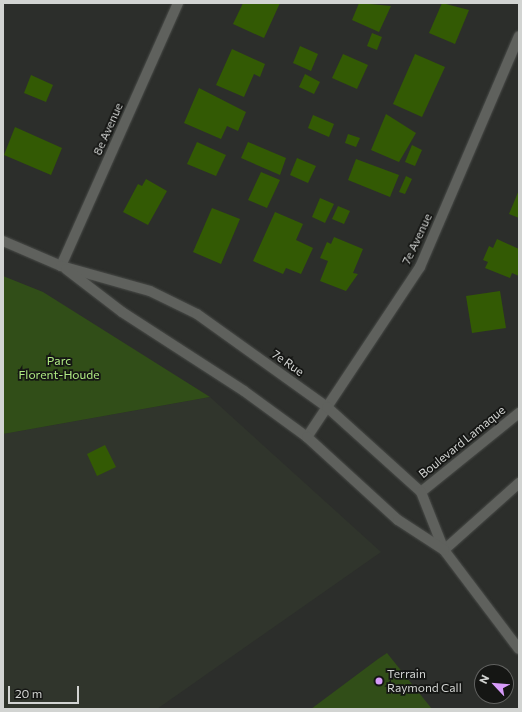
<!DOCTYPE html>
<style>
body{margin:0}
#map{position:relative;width:522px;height:712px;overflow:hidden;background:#2c2e2b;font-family:Commissioner,sans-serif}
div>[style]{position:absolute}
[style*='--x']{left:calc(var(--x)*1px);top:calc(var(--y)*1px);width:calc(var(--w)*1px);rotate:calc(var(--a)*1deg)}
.built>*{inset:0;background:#30352c}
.green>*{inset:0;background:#314e18}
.building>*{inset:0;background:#335a04}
.roads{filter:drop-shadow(0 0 1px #494b48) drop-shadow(0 0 1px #494b48)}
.minor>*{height:10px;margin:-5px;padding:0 5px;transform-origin:5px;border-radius:5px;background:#5f615d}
.secondary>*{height:10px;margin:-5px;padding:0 5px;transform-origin:5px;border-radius:5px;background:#5f615d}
.dots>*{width:11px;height:11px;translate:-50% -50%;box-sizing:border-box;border:2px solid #151614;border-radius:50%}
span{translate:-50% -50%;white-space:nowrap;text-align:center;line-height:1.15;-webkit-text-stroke:3.5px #151614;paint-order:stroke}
.street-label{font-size:12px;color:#d2d4d2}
.park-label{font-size:12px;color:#afea82}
.poi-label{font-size:12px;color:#d2d4d2}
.left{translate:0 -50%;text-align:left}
.frame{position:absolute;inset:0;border:4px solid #d2d4d2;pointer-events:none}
.north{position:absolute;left:474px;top:664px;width:40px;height:40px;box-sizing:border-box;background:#151614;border:1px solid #616260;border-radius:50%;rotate:296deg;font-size:11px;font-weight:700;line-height:16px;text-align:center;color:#d2d4d2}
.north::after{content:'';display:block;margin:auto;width:14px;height:18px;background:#d79bf9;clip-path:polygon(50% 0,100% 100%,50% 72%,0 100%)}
.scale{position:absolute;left:8px;top:686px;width:71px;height:18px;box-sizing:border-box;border:2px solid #d2d4d2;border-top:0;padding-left:5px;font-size:12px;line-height:14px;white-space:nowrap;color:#d2d4d2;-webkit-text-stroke:3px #151614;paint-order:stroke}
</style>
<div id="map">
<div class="built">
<i style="clip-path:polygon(210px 397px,381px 552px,157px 709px,3px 709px,3px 434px)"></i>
</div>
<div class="green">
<i style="clip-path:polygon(3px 276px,43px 292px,210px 397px,3px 434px)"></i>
<i style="clip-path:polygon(387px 653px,432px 709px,311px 709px,378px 659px)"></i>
</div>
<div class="building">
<i style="clip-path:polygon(243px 3px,280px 3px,264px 38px,233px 24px)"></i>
<i style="clip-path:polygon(359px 3px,391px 6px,379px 32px,352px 20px)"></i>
<i style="clip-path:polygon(442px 3px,469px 10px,455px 44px,429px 33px)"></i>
<i style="clip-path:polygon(372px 33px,382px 37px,377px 50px,367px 46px)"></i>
<i style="clip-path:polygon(300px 46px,318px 54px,311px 71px,293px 63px)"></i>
<i style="clip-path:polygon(232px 49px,265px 64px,260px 77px,254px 74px,244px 97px,216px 85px)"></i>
<i style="clip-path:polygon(343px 54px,368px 65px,357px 89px,332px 78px)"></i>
<i style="clip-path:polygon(415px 54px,445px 67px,422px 117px,393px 104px)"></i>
<i style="clip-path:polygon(305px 74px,320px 82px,314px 94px,299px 87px)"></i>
<i style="clip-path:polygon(31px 75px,53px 85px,46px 102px,24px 93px)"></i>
<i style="clip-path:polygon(199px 88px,246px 112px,238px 131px,227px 126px,221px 139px,184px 123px)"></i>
<i style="clip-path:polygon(386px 114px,416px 133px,399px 162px,371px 150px)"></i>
<i style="clip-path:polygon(313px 115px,334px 124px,329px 137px,308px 128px)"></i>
<i style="clip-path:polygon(15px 127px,62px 148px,51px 175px,4px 155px)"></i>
<i style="clip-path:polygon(348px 134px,360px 138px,356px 147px,345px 143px)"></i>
<i style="clip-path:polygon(197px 142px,226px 155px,216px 176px,187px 164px)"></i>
<i style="clip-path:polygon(248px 142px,286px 158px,280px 175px,241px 158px)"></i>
<i style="clip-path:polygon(412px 145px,422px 150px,415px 166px,405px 162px)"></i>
<i style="clip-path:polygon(297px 158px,316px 166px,308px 183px,290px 175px)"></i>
<i style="clip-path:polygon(356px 159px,399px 175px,390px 197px,348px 180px)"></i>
<i style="clip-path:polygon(261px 172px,280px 180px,267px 208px,248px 200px)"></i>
<i style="clip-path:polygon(406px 176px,412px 179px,405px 194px,399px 192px)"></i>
<i style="clip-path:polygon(146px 179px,167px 191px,148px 225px,123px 212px,138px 184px,142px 186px)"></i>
<i style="clip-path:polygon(519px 190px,519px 218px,509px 214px)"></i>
<i style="clip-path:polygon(320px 198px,334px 204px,325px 223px,312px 217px)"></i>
<i style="clip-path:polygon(338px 206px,350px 211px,344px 224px,332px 219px)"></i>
<i style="clip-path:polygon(212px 208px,240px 219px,221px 264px,193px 252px)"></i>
<i style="clip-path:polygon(275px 212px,303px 224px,296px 240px,313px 248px,301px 274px,286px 268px,283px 274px,253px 261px)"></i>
<i style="clip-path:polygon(334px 237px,363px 249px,353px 273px,358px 274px,346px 291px,320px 281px,328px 261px,320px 258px,327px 242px,331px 244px)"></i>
<i style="clip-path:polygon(497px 239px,519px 249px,519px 276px,512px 273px,510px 278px,485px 268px,488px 262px,483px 260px,489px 246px,493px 248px)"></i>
<i style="clip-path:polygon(500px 291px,506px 328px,472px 333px,466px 296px)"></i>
<i style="clip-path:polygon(105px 445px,116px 467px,97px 476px,87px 454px)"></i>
</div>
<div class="roads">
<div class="minor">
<i style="--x:61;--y:266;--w:288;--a:-66"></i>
<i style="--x:307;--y:437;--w:204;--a:-56.4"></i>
<i style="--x:420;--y:267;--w:251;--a:-66.8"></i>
<i style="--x:421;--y:492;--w:126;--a:-38.9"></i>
<i style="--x:444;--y:550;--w:101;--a:-41.8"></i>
</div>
<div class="secondary">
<i style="--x:3;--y:241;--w:63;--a:23.3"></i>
<i style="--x:61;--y:266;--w:92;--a:15.7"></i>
<i style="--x:150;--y:291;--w:52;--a:26.1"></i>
<i style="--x:197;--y:314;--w:160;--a:35.6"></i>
<i style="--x:327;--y:407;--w:127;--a:42.1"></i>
<i style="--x:421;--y:492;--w:62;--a:68.4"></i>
<i style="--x:444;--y:550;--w:124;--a:52.9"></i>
<i style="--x:66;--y:269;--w:71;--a:37.5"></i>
<i style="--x:122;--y:312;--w:145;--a:32.9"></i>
<i style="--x:244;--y:391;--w:78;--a:36.1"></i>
<i style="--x:307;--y:437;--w:123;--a:42.4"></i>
<i style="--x:398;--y:520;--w:55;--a:33.1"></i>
</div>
</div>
<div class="dots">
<i style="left:379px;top:681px;background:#d79bf9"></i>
</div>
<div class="street-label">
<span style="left:108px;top:129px;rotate:-66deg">8e Avenue</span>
<span style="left:417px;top:239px;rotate:-65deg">7e Avenue</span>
<span style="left:288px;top:363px;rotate:35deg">7e Rue</span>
<span style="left:462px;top:442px;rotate:-39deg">Boulevard Lamaque</span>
</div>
<div class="park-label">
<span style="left:59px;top:368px">Parc<br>Florent-Houde</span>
</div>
<div class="poi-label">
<span class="left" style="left:387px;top:681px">Terrain<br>Raymond Call</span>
</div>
<div class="frame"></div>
<div class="north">N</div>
<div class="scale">20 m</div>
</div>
